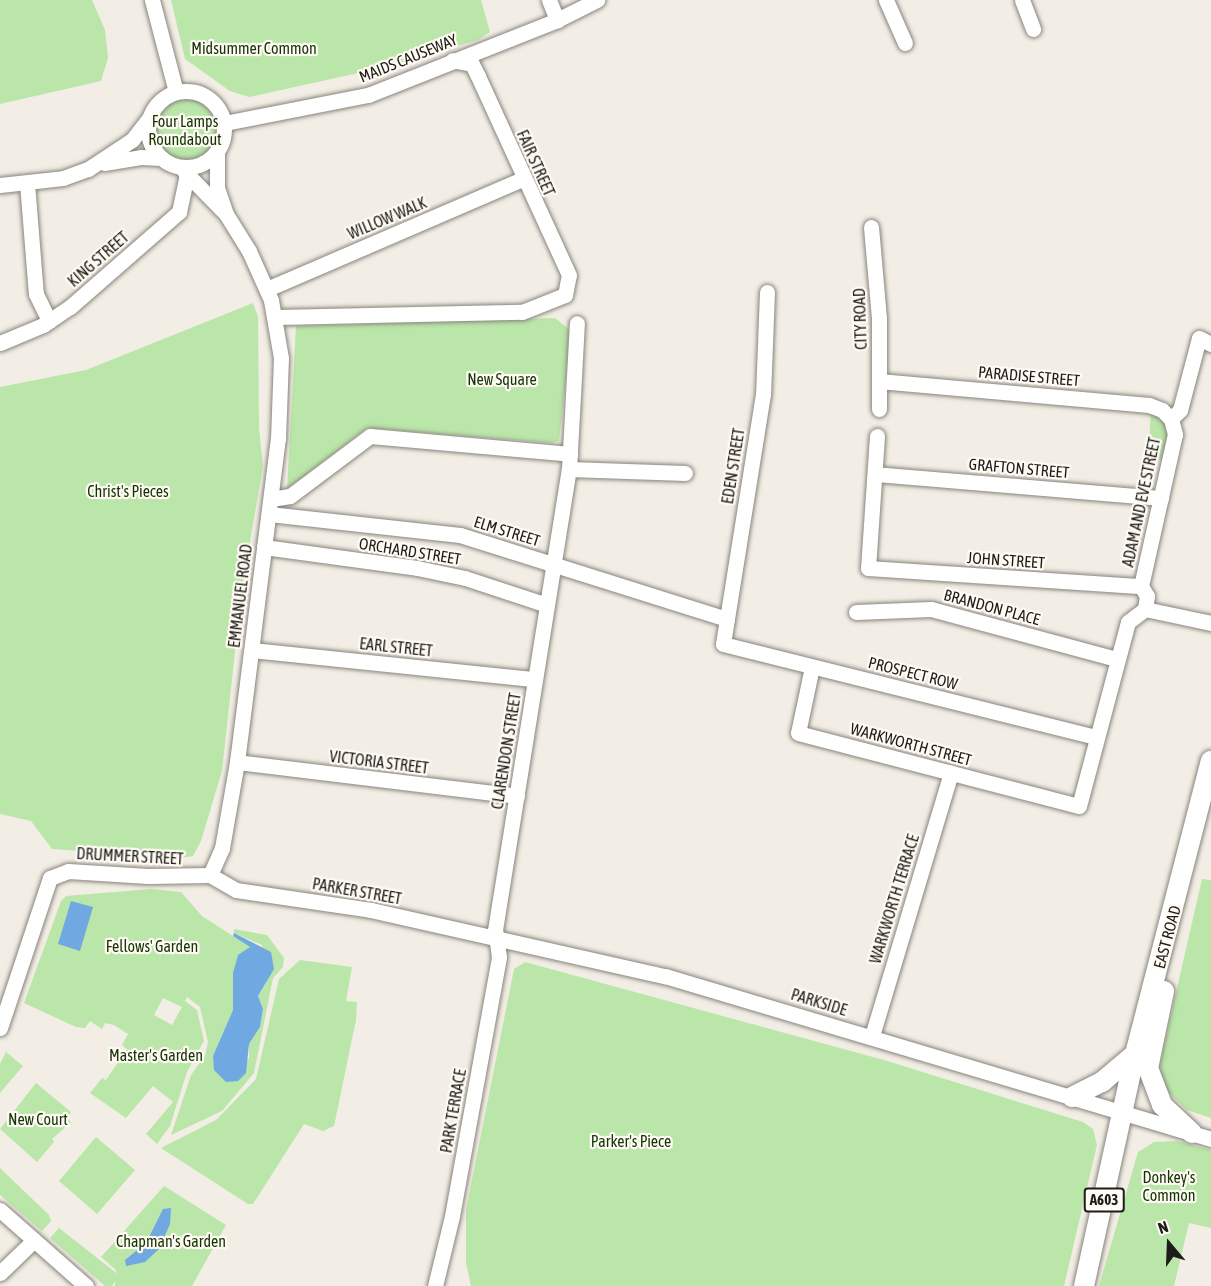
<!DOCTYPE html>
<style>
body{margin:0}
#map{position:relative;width:1211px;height:1286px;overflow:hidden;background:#f2eee5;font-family:"Asap Condensed",sans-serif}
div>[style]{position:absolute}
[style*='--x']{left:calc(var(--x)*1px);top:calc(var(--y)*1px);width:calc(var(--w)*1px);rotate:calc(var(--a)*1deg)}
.green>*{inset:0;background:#bae6a9}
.round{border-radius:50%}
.water>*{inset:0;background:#70a8e2}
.roads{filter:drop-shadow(0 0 2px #88847c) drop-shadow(0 0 2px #88847c)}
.minor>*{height:15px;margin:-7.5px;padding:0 7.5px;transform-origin:7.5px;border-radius:7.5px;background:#fff}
.minor>.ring{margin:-7.5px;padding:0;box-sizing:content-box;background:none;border:15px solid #fff;border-radius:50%}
.major>*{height:20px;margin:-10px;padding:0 10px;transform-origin:10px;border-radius:10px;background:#fff}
span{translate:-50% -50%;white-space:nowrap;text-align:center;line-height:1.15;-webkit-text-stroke:4.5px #fffbf4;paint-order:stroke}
.shield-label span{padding:2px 4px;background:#fffbf4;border:2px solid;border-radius:4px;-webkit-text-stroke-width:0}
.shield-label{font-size:15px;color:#1d1c18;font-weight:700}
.park-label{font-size:16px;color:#153405}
.street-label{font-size:16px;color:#1d1c18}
.north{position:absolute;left:1139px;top:1214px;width:60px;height:60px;-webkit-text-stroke:4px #fffbf4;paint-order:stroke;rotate:341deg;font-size:16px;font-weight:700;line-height:24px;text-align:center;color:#1d1c18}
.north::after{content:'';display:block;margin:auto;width:21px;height:27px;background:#1d1c18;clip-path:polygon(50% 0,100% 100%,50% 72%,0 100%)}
</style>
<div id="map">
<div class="green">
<i style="clip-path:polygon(0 0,92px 0,105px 30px,108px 58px,101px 81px,0 104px)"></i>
<i style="clip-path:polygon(171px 0,481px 0,490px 32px,478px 40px,390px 66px,249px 97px,230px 91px,185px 59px)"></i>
<i class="round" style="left:154px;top:99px;width:62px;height:62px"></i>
<i style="clip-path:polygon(253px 303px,258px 317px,259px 428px,263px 466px,242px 588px,222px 771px,201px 841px,193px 856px,180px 858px,52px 849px,31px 821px,0 814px,0 387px,86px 370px)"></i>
<i style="clip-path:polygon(555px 318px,571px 331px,559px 441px,551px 443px,367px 428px,287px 489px,296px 326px)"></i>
<i style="clip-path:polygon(1151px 412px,1166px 421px,1170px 434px,1166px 460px,1148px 458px)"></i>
<i style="clip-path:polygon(1202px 879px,1211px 880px,1211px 1118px,1187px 1110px,1168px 1092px,1159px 1067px)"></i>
<i style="clip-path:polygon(evenodd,151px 889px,181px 892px,202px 916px,250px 947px,233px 973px,233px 1010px,213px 1056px,249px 1059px,249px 1044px,260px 1027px,263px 1009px,258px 996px,266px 983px,262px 945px,234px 933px,234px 929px,267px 935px,284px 958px,283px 967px,273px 978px,254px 1073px,222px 1111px,171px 1135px,191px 1075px,205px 1056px,208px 1042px,200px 1007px,187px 997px,185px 1001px,197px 1010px,204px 1041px,187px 1072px,170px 1126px,157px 1144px,146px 1134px,173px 1102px,153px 1086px,126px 1118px,90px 1093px,102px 1078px,106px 1080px,127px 1049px,122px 1045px,128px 1034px,114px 1025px,105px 1023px,102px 1029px,90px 1021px,85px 1028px,76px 1027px,24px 1003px,61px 901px,66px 896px,151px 889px,163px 998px,182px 1007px,172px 1025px,154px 1015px,163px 998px)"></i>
<i style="clip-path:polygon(300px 960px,352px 967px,346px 1001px,357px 1002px,356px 1020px,334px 1126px,323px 1131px,304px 1124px,253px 1204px,248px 1204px,161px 1148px,216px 1120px,256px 1079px,279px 979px)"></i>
<i style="clip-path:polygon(525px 962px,884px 1060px,1083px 1122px,1093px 1129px,1097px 1145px,1064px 1286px,471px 1286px,466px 1263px,466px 1210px,514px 969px)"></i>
<i style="clip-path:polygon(6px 1052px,23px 1066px,0 1093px,0 1064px)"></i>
<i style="clip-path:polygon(36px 1083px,71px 1112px,67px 1118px,71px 1122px,52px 1139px,54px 1142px,37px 1162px,0 1129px)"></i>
<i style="clip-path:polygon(96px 1137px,135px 1170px,97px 1214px,59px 1181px)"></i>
<i style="clip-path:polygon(1177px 1141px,1211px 1150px,1211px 1228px,1189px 1223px,1174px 1286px,1099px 1286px,1138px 1152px,1154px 1142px)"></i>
<i style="clip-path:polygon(0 1168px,49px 1215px,51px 1221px,42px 1231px,0 1195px)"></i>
<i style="clip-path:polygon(164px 1186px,226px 1225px,192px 1286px,115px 1286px,116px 1270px,101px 1257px)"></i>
<i style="clip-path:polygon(59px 1228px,115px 1272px,117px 1279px,112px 1286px,105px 1286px,50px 1238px)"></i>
</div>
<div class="water">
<i style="clip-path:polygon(71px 901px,93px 907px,80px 951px,58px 944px)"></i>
<i style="clip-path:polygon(234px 933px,271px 952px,274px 969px,258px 996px,263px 1009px,260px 1027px,249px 1044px,246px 1073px,238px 1081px,226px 1082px,214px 1070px,213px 1056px,233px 1010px,233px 973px,238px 955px,250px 947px,233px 936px)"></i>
<i style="clip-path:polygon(171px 1208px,170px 1224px,159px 1249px,145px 1262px,126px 1266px,125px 1260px,146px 1243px,163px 1209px)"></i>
</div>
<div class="roads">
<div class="minor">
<i style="--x:152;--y:0;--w:95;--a:75.4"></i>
<i style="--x:549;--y:0;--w:22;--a:68"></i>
<i style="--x:886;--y:0;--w:47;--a:66.2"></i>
<i style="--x:1022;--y:0;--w:31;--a:69"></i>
<i class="ring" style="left:148px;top:91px;width:61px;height:61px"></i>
<i style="--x:225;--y:123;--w:146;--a:-11.1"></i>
<i style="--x:368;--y:95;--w:203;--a:-21.6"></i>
<i style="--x:557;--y:20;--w:45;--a:-26.6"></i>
<i style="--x:104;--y:163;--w:37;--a:-9"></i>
<i style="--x:141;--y:157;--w:20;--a:3"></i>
<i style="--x:184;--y:171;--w:57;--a:45.7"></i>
<i style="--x:27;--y:183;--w:111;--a:85.4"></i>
<i style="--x:36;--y:294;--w:30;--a:64"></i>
<i style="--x:0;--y:185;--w:63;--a:-6.3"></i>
<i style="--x:63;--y:178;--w:27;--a:-20"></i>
<i style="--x:88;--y:169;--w:53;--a:-33.4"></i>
<i style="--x:132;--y:140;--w:28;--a:-52"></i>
<i style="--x:871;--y:227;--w:91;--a:85"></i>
<i style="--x:879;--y:318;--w:91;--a:90"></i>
<i style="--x:267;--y:289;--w:279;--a:-23.3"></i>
<i style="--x:767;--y:292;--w:102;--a:92.2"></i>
<i style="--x:763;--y:394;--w:253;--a:99.1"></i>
<i style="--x:723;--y:644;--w:383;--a:14"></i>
<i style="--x:276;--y:317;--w:246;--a:-1.2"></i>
<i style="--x:522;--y:312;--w:46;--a:-21.6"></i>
<i style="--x:565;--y:295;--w:20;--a:-79"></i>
<i style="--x:569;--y:275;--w:219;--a:-114.6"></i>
<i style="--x:478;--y:76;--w:13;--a:-117"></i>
<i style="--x:472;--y:64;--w:20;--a:-169"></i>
<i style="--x:0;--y:343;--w:47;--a:-22.7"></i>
<i style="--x:43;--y:325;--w:32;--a:-34"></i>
<i style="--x:70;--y:307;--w:145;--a:-41.1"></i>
<i style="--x:179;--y:212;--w:40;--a:-78"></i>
<i style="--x:879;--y:381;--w:271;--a:5.1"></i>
<i style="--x:1149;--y:405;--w:14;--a:21"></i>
<i style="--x:1162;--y:410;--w:13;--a:45"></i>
<i style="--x:1171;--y:419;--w:16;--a:75"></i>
<i style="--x:1175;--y:434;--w:156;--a:102.6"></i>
<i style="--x:1141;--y:586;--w:12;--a:59"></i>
<i style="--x:1147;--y:596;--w:13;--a:99"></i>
<i style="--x:1171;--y:419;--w:13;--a:-45"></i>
<i style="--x:1180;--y:410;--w:74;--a:-75.2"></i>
<i style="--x:1199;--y:338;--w:13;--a:27"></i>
<i style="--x:877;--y:436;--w:132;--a:93.9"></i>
<i style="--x:868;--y:568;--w:274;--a:3.8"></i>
<i style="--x:569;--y:469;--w:116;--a:2"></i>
<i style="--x:875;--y:474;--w:287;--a:4.8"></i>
<i style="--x:271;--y:499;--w:19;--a:-9"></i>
<i style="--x:290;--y:496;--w:100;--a:-36.9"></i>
<i style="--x:370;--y:436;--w:201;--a:5.1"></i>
<i style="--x:269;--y:514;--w:192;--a:6.3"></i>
<i style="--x:460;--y:535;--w:280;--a:17.5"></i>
<i style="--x:264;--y:547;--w:154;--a:7.8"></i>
<i style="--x:417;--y:568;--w:49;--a:11.8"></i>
<i style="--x:465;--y:578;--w:86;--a:18.2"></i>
<i style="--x:1145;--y:609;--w:67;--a:12"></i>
<i style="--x:856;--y:612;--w:75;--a:-2.3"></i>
<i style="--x:931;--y:609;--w:192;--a:15.1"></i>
<i style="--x:252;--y:650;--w:284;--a:5.9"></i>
<i style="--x:812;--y:667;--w:67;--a:102"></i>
<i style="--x:798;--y:733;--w:290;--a:14.6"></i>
<i style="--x:1079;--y:806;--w:190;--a:-75.1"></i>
<i style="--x:1128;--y:622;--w:21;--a:-37"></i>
<i style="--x:237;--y:762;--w:282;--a:6.9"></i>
<i style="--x:210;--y:875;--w:30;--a:30"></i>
<i style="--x:236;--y:890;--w:136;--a:8.4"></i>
<i style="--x:371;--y:910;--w:301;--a:12.7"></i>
<i style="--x:665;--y:976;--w:570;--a:16.62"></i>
<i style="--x:210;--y:875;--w:30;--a:-66"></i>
<i style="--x:222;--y:848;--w:87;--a:-80.1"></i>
<i style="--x:237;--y:762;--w:326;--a:-82.8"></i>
<i style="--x:278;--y:439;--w:81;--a:-87.9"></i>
<i style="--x:281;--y:358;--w:59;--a:-99.8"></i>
<i style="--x:271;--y:300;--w:54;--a:-114.2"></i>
<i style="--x:249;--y:251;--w:44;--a:-121.9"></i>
<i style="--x:226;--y:214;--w:28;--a:-109"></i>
<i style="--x:217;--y:188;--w:35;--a:-90"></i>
<i style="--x:0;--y:1028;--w:158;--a:-71.6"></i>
<i style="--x:50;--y:878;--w:19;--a:-21"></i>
<i style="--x:68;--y:871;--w:80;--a:3.6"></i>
<i style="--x:148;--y:876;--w:62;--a:-0.9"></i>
<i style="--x:872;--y:1036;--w:275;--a:-73.3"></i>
<i style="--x:0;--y:1210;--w:115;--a:41.5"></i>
<i style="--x:0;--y:1273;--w:47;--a:-44.1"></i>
<i style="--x:435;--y:1286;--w:72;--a:-76.3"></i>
<i style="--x:452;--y:1216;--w:263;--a:-79.7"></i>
<i style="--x:499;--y:957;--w:27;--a:-98"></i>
<i style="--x:495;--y:930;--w:467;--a:-80.9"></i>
<i style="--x:569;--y:469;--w:146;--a:-86.9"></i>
</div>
<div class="major">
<i style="--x:1164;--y:991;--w:79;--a:101.7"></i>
<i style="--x:1148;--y:1068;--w:40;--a:69"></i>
<i style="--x:1162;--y:1105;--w:41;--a:43"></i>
<i style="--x:1072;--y:1097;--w:34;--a:-27"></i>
<i style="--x:1102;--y:1082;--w:43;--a:-40.3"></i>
<i style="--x:1084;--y:1286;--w:238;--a:-77.6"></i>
<i style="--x:1135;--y:1054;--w:303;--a:-75.5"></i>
</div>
</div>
<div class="shield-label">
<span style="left:1104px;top:1200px">A603</span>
</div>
<div class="park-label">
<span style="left:254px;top:48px">Midsummer Common</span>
<span style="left:185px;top:130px">Four Lamps<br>Roundabout</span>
<span style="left:502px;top:379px">New Square</span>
<span style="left:128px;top:491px">Christ's Pieces</span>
<span style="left:152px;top:946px">Fellows' Garden</span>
<span style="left:156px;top:1055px">Master's Garden</span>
<span style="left:38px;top:1119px">New Court</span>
<span style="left:631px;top:1141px">Parker's Piece</span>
<span style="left:1169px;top:1186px">Donkey's<br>Common</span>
<span style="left:171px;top:1241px">Chapman's Garden</span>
</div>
<div class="street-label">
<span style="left:408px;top:58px;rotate:-22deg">MAIDS CAUSEWAY</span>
<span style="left:536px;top:163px;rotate:66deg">FAIR STREET</span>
<span style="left:387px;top:218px;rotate:-23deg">WILLOW WALK</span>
<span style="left:98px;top:259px;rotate:-41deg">KING STREET</span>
<span style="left:860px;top:319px;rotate:-92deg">CITY ROAD</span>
<span style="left:1029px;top:376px;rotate:5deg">PARADISE STREET</span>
<span style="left:733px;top:466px;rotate:-81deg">EDEN STREET</span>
<span style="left:1019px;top:468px;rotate:5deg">GRAFTON STREET</span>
<span style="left:1141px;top:502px;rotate:-78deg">ADAM AND EVE STREET</span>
<span style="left:507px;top:531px;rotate:17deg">ELM STREET</span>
<span style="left:410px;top:551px;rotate:9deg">ORCHARD STREET</span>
<span style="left:1006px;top:560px;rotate:4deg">JOHN STREET</span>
<span style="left:240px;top:596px;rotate:-83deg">EMMANUEL ROAD</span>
<span style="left:992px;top:607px;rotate:15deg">BRANDON PLACE</span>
<span style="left:396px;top:647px;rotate:6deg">EARL STREET</span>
<span style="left:913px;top:673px;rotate:14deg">PROSPECT ROW</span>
<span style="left:911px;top:744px;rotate:15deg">WARKWORTH STREET</span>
<span style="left:506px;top:751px;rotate:-81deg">CLARENDON STREET</span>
<span style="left:379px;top:762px;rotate:7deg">VICTORIA STREET</span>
<span style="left:130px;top:856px;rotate:3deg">DRUMMER STREET</span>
<span style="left:357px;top:891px;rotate:10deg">PARKER STREET</span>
<span style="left:894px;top:899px;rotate:-73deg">WARKWORTH TERRACE</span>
<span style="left:1167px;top:937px;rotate:-75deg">EAST ROAD</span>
<span style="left:819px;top:1002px;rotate:17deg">PARKSIDE</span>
<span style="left:453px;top:1111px;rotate:-80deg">PARK TERRACE</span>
</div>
<div class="north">N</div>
</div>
